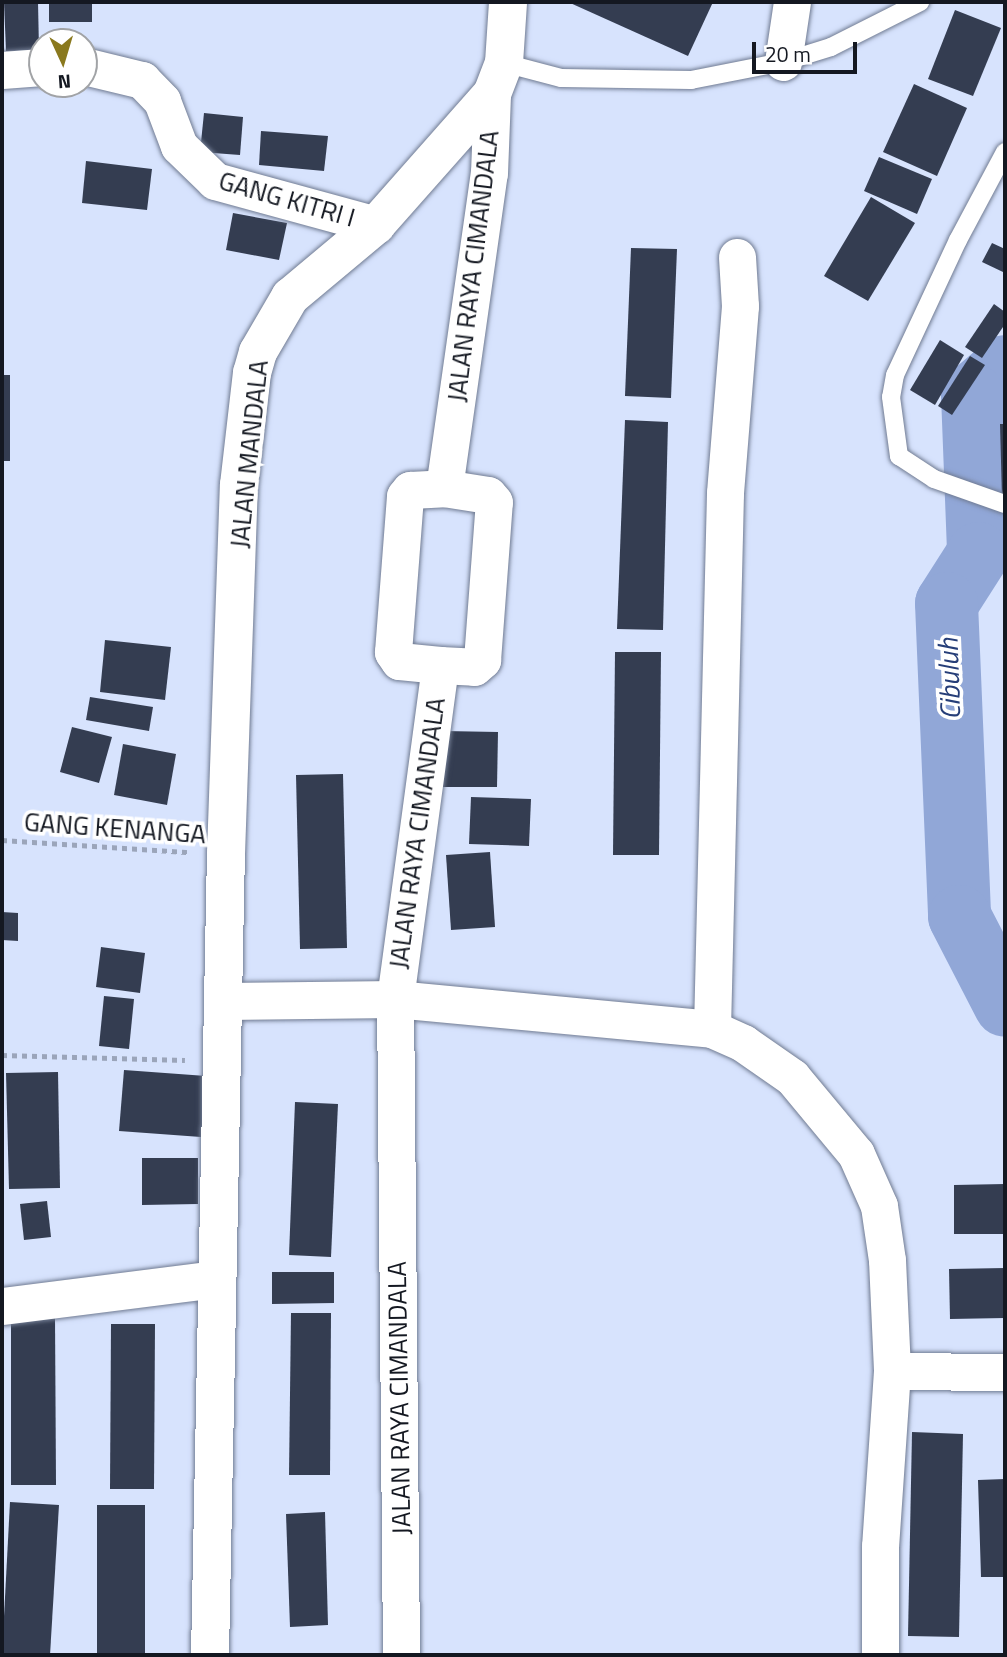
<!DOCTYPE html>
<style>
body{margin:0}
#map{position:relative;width:1007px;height:1657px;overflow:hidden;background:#d7e3fd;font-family:"Titillium Web",sans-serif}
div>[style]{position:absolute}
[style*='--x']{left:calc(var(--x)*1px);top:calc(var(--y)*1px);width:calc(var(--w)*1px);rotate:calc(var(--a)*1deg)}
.river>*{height:63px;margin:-31.5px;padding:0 31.5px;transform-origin:31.5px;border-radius:31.5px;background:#91a7d7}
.building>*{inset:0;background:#343d51}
.path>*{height:4.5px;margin-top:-2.25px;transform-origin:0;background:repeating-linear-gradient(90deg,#9ba5ba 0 5px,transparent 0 10px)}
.roads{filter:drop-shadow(0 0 2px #707b92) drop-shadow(0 0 2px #707b92)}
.lane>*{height:18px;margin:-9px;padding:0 9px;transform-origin:9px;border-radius:9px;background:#fff}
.street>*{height:37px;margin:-18.5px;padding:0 18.5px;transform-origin:18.5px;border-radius:18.5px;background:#fff}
.secondary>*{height:38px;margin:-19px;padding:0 19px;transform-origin:19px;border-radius:19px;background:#fff}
span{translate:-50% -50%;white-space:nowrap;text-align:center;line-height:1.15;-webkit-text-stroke:7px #fff;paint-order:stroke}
.street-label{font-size:26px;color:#141821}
.water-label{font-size:28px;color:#263e78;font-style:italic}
.frame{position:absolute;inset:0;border:4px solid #141821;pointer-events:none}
.north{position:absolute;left:28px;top:28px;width:70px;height:70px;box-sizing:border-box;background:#fff;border:2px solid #a1a3a6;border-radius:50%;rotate:176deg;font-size:19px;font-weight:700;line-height:28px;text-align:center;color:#141821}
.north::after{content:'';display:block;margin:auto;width:24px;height:32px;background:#8a791e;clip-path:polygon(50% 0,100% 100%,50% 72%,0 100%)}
.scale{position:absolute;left:752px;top:42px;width:105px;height:32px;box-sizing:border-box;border:4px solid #141821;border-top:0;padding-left:9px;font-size:21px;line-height:24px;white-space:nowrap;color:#141821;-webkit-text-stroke:5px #fff;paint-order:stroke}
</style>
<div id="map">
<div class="river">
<i style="--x:1005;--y:366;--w:43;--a:139.7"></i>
<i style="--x:972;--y:394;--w:159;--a:87.8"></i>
<i style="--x:978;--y:553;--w:59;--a:122.6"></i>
<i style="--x:946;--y:603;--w:313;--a:87.6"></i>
<i style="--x:959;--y:916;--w:100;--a:62.7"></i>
</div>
<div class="building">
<i style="clip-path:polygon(4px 2px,38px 2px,39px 50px,6px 51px)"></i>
<i style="clip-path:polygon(49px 2px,92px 2px,92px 22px,49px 22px)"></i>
<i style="clip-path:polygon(568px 2px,713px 2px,688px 56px)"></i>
<i style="clip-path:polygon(955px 10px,1001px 28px,973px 96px,928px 79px)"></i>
<i style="clip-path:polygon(914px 84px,967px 108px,937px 176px,883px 152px)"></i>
<i style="clip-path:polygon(204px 113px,243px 117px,240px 155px,200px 152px)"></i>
<i style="clip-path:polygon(261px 131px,328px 136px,324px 171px,259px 165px)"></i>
<i style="clip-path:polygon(879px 157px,932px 179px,917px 214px,864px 191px)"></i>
<i style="clip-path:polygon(86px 161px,152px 169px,147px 210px,82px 203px)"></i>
<i style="clip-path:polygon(871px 197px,915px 223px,868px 301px,824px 276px)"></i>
<i style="clip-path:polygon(233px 213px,287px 223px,279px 260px,226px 250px)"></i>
<i style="clip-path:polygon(992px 243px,1005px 249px,1003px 272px,982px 262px)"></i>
<i style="clip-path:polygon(631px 248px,677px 249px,671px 398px,625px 396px)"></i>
<i style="clip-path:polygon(994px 304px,1005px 312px,1005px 324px,982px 358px,965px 347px)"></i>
<i style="clip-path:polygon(940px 340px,964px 355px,935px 405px,910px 390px)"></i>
<i style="clip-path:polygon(970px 356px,985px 365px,952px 415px,938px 406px)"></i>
<i style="clip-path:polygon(2px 375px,10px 375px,10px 461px,2px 461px)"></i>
<i style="clip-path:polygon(625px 420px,668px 422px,663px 630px,617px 629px)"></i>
<i style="clip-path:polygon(1000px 424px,1005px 424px,1005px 498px,1002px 498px)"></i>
<i style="clip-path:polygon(105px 640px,171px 647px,165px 700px,100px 692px)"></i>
<i style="clip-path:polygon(615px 652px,661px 652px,659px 855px,613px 855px)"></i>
<i style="clip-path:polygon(90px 697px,153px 707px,149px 731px,86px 720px)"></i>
<i style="clip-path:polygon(72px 727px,112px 737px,99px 783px,60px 772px)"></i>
<i style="clip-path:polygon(444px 731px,498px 732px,497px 787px,443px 787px)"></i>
<i style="clip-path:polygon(123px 744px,176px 754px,167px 805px,114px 795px)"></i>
<i style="clip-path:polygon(343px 774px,347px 948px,300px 949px,296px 775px)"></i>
<i style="clip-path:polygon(471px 797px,531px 799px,529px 846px,469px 844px)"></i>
<i style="clip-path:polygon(490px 852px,495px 927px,451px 930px,446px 855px)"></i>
<i style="clip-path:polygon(2px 912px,18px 913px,18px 941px,2px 940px)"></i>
<i style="clip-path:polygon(101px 947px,145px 953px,140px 993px,96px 987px)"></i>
<i style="clip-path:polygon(104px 996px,134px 999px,129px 1049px,99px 1046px)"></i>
<i style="clip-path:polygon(124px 1070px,206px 1076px,201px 1137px,119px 1131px)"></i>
<i style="clip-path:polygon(58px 1072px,60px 1188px,9px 1189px,6px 1073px)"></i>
<i style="clip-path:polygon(295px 1102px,338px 1104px,331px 1257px,289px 1255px)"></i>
<i style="clip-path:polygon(142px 1158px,198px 1158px,198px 1204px,142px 1205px)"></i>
<i style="clip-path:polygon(1005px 1184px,1005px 1234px,954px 1234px,954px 1185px)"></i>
<i style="clip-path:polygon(47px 1201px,51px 1237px,24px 1240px,20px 1204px)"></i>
<i style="clip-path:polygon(1005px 1268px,1005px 1318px,950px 1319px,949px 1269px)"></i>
<i style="clip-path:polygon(272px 1272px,334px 1272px,334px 1303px,272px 1304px)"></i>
<i style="clip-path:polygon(291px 1313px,331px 1313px,330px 1475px,289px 1475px)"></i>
<i style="clip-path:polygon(11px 1318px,55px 1318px,56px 1485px,11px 1485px)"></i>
<i style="clip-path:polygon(111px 1324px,155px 1324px,154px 1489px,110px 1489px)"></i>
<i style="clip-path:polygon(912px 1432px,963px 1434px,959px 1637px,908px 1636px)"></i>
<i style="clip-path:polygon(1005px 1479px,1005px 1577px,981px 1577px,978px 1480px)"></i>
<i style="clip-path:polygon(10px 1502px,59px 1505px,50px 1655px,2px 1655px)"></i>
<i style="clip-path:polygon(97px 1505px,145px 1505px,145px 1655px,97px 1655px)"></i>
<i style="clip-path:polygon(325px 1512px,328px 1625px,290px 1627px,286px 1514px)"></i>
</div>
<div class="path">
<i style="--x:2;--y:840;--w:188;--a:3.7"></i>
<i style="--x:2;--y:1055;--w:183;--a:1.6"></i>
</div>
<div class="roads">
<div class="lane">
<i style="--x:504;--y:63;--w:59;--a:14.7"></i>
<i style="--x:561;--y:78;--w:130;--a:0.9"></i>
<i style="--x:691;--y:80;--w:94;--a:-11.1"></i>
<i style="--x:783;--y:62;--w:50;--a:-17.4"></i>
<i style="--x:831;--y:47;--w:100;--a:-26.8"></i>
<i style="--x:1005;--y:152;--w:100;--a:118.1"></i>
<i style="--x:958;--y:240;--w:149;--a:115"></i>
<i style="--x:895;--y:375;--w:22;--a:100"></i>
<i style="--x:891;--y:397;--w:60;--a:82.3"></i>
<i style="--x:899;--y:456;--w:42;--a:33.3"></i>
<i style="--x:934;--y:479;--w:75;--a:19.4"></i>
</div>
<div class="street">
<i style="--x:783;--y:62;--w:61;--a:-81.5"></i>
<i style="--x:84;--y:66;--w:60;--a:13.6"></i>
<i style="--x:142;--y:80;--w:29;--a:46"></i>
<i style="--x:162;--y:101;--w:48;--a:69.3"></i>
<i style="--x:179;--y:146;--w:50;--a:44.2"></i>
<i style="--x:215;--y:181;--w:167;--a:15.3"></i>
<i style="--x:2;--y:70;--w:40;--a:-4.3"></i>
<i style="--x:737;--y:257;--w:49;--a:86.5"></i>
<i style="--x:740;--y:306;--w:188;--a:94.6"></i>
<i style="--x:725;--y:493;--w:536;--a:91.39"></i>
<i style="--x:712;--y:1029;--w:34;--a:24"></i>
<i style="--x:743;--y:1043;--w:60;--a:34.8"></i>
<i style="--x:792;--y:1077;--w:100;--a:50.3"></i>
<i style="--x:856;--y:1154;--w:57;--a:66.1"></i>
<i style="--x:879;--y:1206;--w:55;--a:81.6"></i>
<i style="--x:887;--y:1260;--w:111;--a:87.4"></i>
<i style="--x:892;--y:1371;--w:175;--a:93.9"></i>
<i style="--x:880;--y:1546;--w:109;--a:90"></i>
<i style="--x:440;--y:665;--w:41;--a:-174.4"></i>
<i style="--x:399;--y:661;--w:11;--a:-124"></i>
<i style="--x:393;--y:652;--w:156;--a:-85.6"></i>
<i style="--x:405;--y:496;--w:8;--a:-50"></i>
<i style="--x:410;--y:490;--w:34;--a:-3"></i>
<i style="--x:225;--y:1001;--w:170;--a:-0.7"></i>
<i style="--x:395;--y:999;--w:318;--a:5.4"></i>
<i style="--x:2;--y:1306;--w:216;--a:-7.2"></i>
<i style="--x:892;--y:1371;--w:113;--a:0.5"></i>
<i style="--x:401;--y:1655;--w:656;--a:-90.52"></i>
<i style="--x:395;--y:999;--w:337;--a:-82.3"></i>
<i style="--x:440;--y:665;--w:34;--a:3"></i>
<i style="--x:474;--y:667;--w:11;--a:-41"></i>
<i style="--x:482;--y:660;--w:158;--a:-85.7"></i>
<i style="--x:494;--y:502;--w:9;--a:-131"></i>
<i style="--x:488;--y:495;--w:45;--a:-171"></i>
<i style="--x:444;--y:488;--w:318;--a:-81.9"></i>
<i style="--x:489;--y:173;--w:79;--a:-87.8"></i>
</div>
<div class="secondary">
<i style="--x:210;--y:1655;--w:801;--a:-88.86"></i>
<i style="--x:226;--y:854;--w:369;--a:-88"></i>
<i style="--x:239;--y:485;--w:113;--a:-83.4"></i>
<i style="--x:252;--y:373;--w:22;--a:-74"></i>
<i style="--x:258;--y:352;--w:64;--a:-59.8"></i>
<i style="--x:290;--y:297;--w:112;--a:-39.9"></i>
<i style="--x:376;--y:225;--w:175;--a:-48.5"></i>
<i style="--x:492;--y:94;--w:33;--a:-69"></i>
<i style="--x:504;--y:63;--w:61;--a:-86.2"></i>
</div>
</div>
<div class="street-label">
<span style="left:287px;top:199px;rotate:16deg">GANG KITRI I</span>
<span style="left:473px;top:266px;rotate:-83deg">JALAN RAYA CIMANDALA</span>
<span style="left:249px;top:454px;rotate:-84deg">JALAN MANDALA</span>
<span style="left:115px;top:828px;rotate:4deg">GANG KENANGA</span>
<span style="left:417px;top:833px;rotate:-82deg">JALAN RAYA CIMANDALA</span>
<span style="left:399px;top:1398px;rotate:-91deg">JALAN RAYA CIMANDALA</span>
</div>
<div class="water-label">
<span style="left:949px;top:679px;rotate:-92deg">Cibuluh</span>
</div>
<div class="frame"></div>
<div class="north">N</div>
<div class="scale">20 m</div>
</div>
